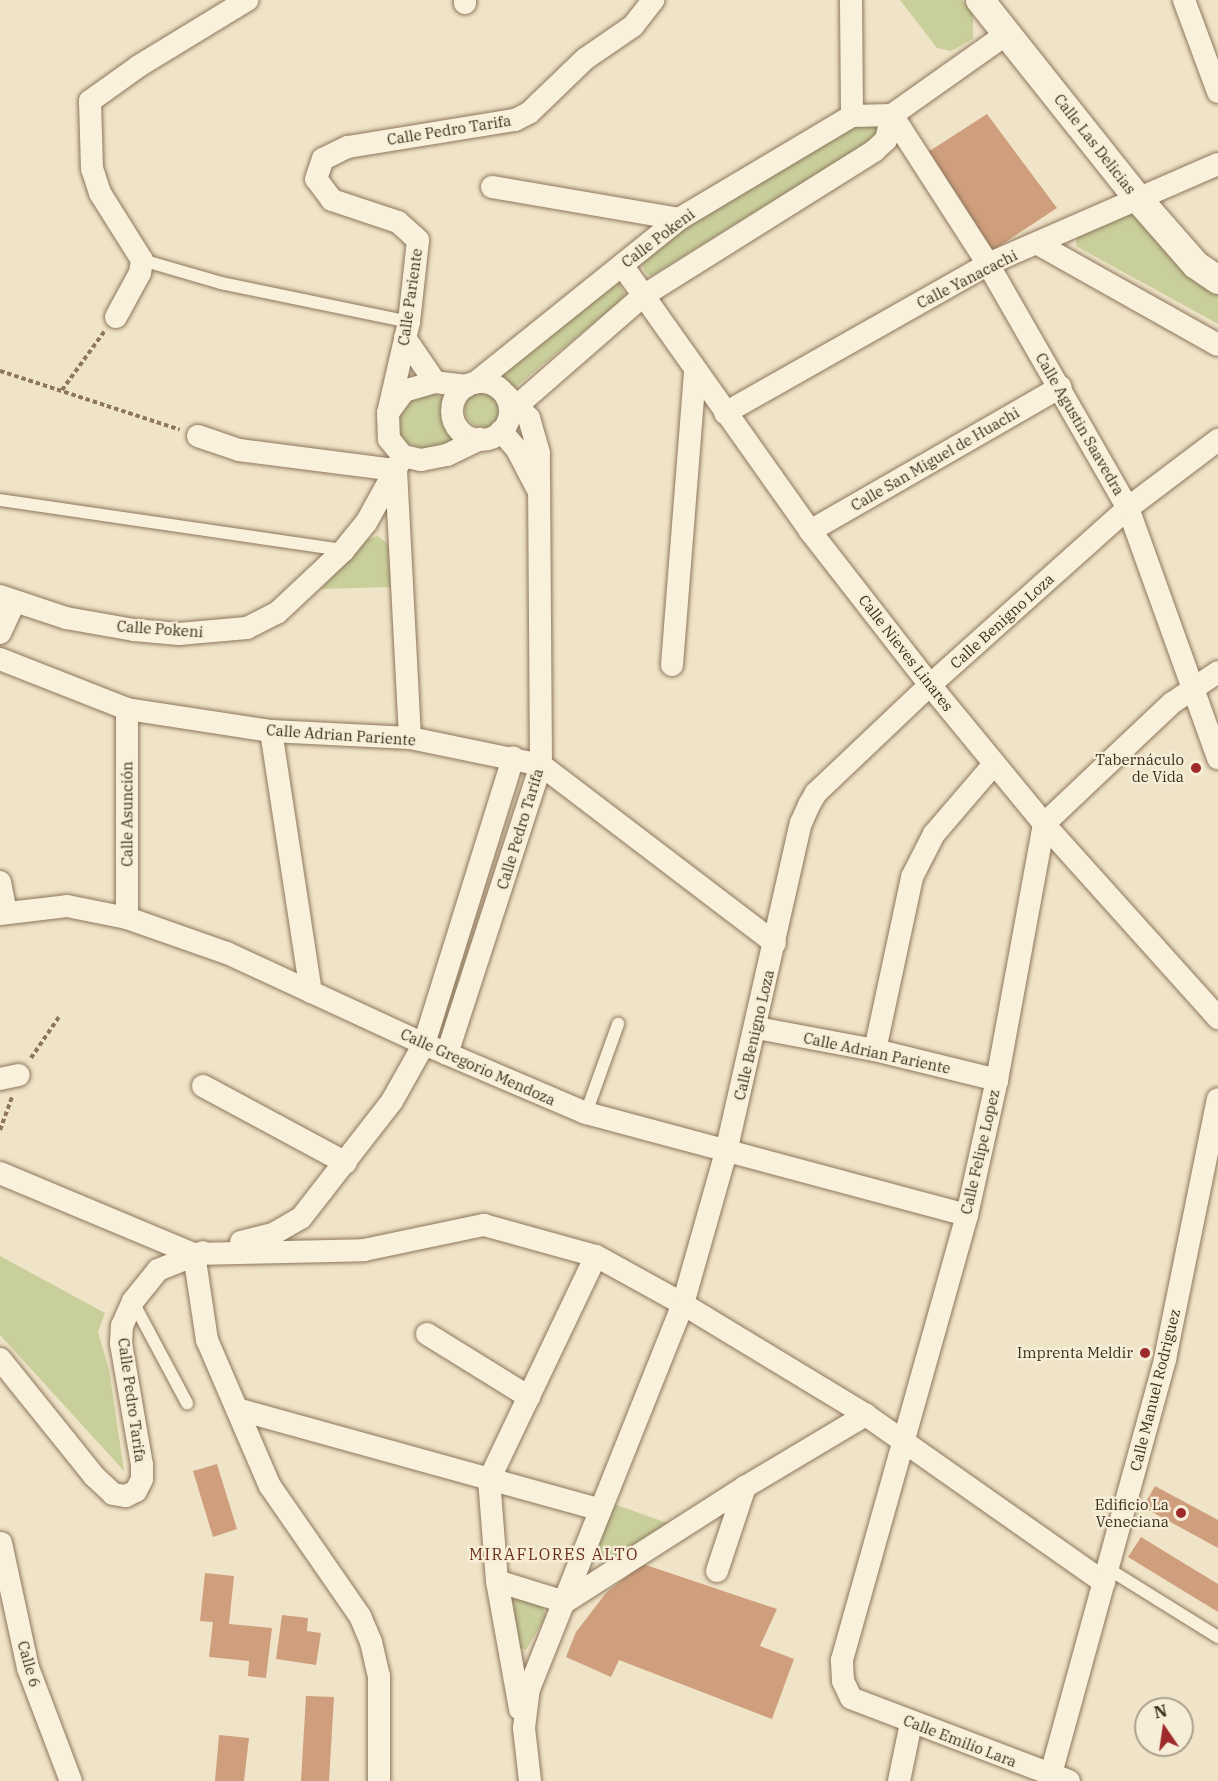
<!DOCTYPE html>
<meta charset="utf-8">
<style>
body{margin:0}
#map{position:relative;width:1218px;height:1781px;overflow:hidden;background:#f0e4c8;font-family:"IBM Plex Serif",serif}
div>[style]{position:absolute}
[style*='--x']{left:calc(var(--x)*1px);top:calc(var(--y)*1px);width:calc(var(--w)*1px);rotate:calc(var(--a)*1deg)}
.green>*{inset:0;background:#c9cf9b}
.round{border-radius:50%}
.building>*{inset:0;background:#cf9f7d}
.path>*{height:4px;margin-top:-2px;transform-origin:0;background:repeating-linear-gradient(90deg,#8d765c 0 4.5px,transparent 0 7.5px)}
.roads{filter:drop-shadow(0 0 2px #8d765c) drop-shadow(0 0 2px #8d765c)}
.service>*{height:12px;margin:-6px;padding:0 6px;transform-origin:6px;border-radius:6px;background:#faf1dc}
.minor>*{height:22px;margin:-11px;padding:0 11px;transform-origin:11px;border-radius:11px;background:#faf1dc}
.minor>.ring{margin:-11px;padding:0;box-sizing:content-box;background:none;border:22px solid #faf1dc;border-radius:50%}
.tertiary>*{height:28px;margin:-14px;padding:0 14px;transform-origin:14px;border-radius:14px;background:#faf1dc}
.dots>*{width:16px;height:16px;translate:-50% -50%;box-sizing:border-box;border:3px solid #f7eed8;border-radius:50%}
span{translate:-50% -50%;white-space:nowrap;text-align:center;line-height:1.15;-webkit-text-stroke:4.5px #f7eed8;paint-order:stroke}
.street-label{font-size:15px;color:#3d2e20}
.poi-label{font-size:15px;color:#3d2e20}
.right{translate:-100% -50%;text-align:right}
.neighbourhood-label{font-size:16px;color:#6b2e1e;letter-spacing:1.5px}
.north{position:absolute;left:1134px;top:1697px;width:60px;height:60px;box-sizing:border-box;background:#f7eed8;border:2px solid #ada18e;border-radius:50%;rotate:347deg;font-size:16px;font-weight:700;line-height:24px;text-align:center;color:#3d2e20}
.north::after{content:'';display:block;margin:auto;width:21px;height:27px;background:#9e2a2b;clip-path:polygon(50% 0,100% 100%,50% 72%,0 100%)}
</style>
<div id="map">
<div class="green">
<i style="clip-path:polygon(900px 0,962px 0,973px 13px,973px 39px,951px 51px,937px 48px)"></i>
<i style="clip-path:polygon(867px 118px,881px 128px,878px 136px,651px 276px,646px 273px,641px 263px,686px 224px)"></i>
<i style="clip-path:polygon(1130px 212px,1140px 216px,1199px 285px,1218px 294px,1218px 324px,1076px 246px,1077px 235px)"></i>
<i style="clip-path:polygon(619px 283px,625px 295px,619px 302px,512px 390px,497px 372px)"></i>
<i style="clip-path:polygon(429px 391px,445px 399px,442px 412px,455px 436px,446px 445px,422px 449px,403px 441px,397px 433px,399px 405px)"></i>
<i class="round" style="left:465px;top:391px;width:36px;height:36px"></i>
<i style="clip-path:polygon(378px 536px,392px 548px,393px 587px,321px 589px,363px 541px)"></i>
<i style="clip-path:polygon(0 1256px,105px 1313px,98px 1332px,109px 1369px,124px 1471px,0 1335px)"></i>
<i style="clip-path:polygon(614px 1504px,670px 1524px,610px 1561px,601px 1558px,596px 1547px)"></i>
<i style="clip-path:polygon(514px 1595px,543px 1607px,546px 1616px,526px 1650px,518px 1647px,510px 1605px)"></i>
</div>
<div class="building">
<i style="clip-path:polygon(987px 114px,1057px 208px,992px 251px,928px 152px)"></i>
<i style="clip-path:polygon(217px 1464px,237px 1529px,213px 1537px,193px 1471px)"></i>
<i style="clip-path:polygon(1155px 1486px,1218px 1520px,1218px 1548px,1143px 1507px)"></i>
<i style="clip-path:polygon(1141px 1537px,1218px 1584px,1218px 1612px,1128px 1557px)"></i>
<i style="clip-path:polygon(643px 1564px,777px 1609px,760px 1646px,794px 1659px,772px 1719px,619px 1660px,611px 1677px,566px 1657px,576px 1632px,606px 1593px)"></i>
<i style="clip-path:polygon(205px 1573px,234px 1576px,229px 1624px,272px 1628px,266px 1678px,248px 1676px,249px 1661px,209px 1657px,213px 1622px,200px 1621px)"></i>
<i style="clip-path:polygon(282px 1615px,308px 1618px,307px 1631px,321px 1633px,316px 1665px,276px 1659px)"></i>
<i style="clip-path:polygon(306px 1696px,334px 1697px,329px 1781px,301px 1781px)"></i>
<i style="clip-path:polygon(219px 1735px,249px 1738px,244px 1781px,215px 1781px)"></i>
</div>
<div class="path">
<i style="--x:0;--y:371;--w:189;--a:18.1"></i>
<i style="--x:62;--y:390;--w:72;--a:-54.1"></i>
<i style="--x:31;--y:1058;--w:50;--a:-55.7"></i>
<i style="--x:0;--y:1130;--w:35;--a:-70"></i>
</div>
<div class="roads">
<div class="service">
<i style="--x:142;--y:260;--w:82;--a:16.2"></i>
<i style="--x:221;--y:283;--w:192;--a:11.7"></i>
<i style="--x:0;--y:500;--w:347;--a:8.3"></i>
<i style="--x:586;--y:1113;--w:95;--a:-70.2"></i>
<i style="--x:133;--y:1302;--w:115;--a:61.9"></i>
<i style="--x:1107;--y:1568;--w:131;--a:31.9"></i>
</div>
<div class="minor">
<i style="--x:465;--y:0;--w:3;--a:90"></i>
<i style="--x:851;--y:0;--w:116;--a:89.5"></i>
<i style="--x:1184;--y:0;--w:98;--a:69.7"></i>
<i style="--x:892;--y:115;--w:177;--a:57.2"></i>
<i style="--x:988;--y:264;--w:281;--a:60.2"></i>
<i style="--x:1128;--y:508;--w:266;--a:70.2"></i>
<i style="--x:492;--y:187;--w:190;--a:9.7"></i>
<i style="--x:1038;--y:244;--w:206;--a:29.3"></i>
<i style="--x:622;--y:265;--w:326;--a:54.7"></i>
<i style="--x:810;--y:531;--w:195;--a:52.1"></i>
<i style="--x:930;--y:685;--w:180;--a:50.6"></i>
<i style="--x:1044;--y:824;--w:261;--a:48.1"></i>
<i style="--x:116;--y:317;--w:50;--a:-61.4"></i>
<i style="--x:140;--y:273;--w:13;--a:-81"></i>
<i style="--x:142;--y:260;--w:79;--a:-122.1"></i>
<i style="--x:100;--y:193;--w:25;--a:-108"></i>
<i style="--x:92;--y:169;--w:68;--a:-91.7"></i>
<i style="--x:90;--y:101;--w:60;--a:-35.5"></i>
<i style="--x:139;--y:66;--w:127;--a:-31.4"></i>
<i style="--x:405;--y:338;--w:53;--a:55.7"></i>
<i class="ring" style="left:452px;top:382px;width:36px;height:36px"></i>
<i style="--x:475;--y:383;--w:262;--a:-38.8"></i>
<i style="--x:679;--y:219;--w:201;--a:-30.8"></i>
<i style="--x:852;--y:116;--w:40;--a:-1.4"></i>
<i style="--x:892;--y:115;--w:142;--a:-35.3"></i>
<i style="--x:467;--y:386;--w:32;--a:-173"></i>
<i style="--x:435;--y:382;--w:32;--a:164"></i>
<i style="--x:404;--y:391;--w:27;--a:126"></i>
<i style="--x:388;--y:413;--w:26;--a:88"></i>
<i style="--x:389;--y:439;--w:22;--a:51"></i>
<i style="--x:403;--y:456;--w:18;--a:13"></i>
<i style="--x:421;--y:460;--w:26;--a:-11"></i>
<i style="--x:447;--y:455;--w:37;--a:-26"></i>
<i style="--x:511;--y:411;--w:175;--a:-41.1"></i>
<i style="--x:643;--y:296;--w:273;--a:-32.1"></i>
<i style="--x:874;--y:151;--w:16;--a:-43"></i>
<i style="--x:886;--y:140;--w:26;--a:-77"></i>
<i style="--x:388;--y:413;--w:93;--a:-77"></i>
<i style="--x:409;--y:322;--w:82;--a:-83.7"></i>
<i style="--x:418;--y:240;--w:27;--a:-138"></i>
<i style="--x:398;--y:222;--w:70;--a:-161.6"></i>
<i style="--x:332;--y:200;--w:26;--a:-127"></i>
<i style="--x:316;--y:179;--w:21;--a:-71"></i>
<i style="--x:323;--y:159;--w:28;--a:-26"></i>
<i style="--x:348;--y:147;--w:169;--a:-9.2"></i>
<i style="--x:515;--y:120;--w:16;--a:-27"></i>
<i style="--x:529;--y:113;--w:78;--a:-44"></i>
<i style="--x:585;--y:59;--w:58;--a:-34.5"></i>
<i style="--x:633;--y:26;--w:33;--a:-52"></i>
<i style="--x:725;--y:413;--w:302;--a:-29.5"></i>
<i style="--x:988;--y:264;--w:251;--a:-23.5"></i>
<i style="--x:501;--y:431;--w:23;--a:49"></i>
<i style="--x:516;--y:448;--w:45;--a:62.3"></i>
<i style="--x:198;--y:436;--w:43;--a:18.9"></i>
<i style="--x:239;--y:450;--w:158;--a:7.3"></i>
<i style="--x:396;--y:470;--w:268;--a:87"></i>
<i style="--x:810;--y:531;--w:289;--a:-29.9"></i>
<i style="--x:0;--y:596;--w:70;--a:18.4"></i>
<i style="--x:66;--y:618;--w:69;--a:10"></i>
<i style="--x:134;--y:630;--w:45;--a:5.1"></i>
<i style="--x:179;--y:634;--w:68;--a:-5"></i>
<i style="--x:247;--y:628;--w:34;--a:-27"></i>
<i style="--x:277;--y:613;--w:91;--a:-43.2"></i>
<i style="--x:343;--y:551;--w:36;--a:-51"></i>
<i style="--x:366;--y:523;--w:77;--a:-61.1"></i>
<i style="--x:0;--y:633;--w:33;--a:-65"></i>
<i style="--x:0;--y:659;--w:136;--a:21.5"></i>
<i style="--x:127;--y:709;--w:146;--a:8.7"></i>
<i style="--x:271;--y:731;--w:139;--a:2.9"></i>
<i style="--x:410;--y:738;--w:134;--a:11.6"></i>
<i style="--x:541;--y:765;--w:294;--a:37.3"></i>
<i style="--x:672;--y:665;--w:296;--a:-85.5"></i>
<i style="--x:127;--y:709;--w:209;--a:90"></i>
<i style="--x:271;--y:731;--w:264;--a:81.3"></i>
<i style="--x:0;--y:882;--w:31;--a:79"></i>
<i style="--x:0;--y:914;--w:67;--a:-6.8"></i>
<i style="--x:67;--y:906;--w:61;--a:11.3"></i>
<i style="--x:127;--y:918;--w:106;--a:19.3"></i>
<i style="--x:227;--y:953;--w:217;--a:24.8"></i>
<i style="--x:424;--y:1044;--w:176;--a:23.1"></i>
<i style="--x:586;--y:1113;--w:394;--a:15"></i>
<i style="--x:757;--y:1028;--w:120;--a:10.6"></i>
<i style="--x:875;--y:1050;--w:126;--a:13.8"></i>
<i style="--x:875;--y:1050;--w:177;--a:-77.9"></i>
<i style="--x:912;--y:877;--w:48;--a:-62.9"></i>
<i style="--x:934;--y:834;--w:92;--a:-49.4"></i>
<i style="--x:447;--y:1054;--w:304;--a:-72"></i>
<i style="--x:541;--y:765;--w:312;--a:-90.4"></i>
<i style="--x:539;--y:453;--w:36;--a:-106"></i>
<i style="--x:529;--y:418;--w:33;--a:-135"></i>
<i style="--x:0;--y:1079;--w:19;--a:-12"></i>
<i style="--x:203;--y:1086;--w:162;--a:28.3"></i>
<i style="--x:0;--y:1173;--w:210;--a:22.7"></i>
<i style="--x:194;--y:1254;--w:170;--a:-1.3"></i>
<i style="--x:364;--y:1250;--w:123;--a:-11.8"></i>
<i style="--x:484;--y:1225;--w:116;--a:15.5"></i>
<i style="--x:596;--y:1256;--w:99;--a:28.9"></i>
<i style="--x:683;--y:1304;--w:214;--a:31.2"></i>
<i style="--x:866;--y:1415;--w:291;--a:35.1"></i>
<i style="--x:241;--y:1242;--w:33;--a:-14"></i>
<i style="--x:273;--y:1234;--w:32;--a:-30"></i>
<i style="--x:301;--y:1218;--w:148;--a:-52.1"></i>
<i style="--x:392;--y:1101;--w:65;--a:-60.7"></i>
<i style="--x:424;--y:1044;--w:300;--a:-72.7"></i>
<i style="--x:194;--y:1254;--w:87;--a:81.4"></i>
<i style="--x:207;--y:1340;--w:159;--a:66.7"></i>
<i style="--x:270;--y:1486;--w:158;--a:55.3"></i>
<i style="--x:360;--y:1616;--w:28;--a:67"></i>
<i style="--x:371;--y:1642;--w:35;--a:77"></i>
<i style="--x:379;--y:1676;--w:105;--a:90"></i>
<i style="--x:427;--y:1334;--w:120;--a:31.7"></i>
<i style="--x:0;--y:1359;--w:150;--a:51.2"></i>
<i style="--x:94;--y:1476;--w:26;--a:43"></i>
<i style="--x:113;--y:1494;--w:13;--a:9"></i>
<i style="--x:126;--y:1496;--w:11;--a:-27"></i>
<i style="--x:136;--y:1491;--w:13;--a:-63"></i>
<i style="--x:142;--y:1479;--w:14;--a:-90"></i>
<i style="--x:142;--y:1465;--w:124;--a:-99.8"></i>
<i style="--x:121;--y:1343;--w:17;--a:-87"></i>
<i style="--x:122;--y:1326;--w:27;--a:-66"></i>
<i style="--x:133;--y:1301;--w:40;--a:-51"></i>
<i style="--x:158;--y:1270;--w:48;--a:-21.8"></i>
<i style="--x:237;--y:1409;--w:377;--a:15.5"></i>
<i style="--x:1;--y:1543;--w:128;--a:77.8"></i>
<i style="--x:28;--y:1668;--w:121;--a:69.2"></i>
<i style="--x:717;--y:1571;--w:89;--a:-71.6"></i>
<i style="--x:497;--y:1581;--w:71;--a:17.2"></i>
<i style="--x:565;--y:1602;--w:214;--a:-32.6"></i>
<i style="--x:745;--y:1487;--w:141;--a:-30.8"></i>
<i style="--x:520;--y:1709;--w:130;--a:-100.2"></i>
<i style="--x:497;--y:1581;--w:101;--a:-94.5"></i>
<i style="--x:489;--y:1480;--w:248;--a:-64.5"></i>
<i style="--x:530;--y:1781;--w:53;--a:-96.5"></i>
<i style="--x:524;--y:1728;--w:39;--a:-83"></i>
<i style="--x:529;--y:1689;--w:415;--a:-68.2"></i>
<i style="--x:683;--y:1304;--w:158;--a:-74.2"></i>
<i style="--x:726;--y:1152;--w:337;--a:-77.2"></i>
<i style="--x:801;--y:823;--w:20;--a:-66"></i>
<i style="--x:809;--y:805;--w:14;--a:-60"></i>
<i style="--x:816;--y:793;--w:157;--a:-43.5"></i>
<i style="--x:930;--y:685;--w:266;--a:-41.8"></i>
<i style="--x:1128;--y:508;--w:113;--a:-37.1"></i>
<i style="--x:899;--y:1781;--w:59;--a:-78.3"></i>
<i style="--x:1049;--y:1781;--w:438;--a:-74.6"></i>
<i style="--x:1165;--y:1359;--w:265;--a:-78.5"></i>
<i style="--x:1069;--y:1781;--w:233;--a:-159.2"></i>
<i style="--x:851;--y:1698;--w:19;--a:-115"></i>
<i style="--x:843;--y:1681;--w:21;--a:-93"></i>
<i style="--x:842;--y:1660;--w:462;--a:-74.3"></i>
<i style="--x:967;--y:1215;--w:138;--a:-77.5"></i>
<i style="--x:997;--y:1080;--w:260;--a:-79.6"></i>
<i style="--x:1044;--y:824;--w:176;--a:-43.4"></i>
<i style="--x:1172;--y:703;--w:55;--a:-34"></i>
</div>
<div class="tertiary">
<i style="--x:980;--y:0;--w:257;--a:51.5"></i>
<i style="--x:1140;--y:201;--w:85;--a:48.8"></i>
<i style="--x:1196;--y:265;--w:27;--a:34"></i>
</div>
</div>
<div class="dots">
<i style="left:1196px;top:768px;background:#9e2a2b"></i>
<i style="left:1145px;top:1353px;background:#9e2a2b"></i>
<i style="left:1181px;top:1513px;background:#9e2a2b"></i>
</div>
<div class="street-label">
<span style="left:449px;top:130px;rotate:-9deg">Calle Pedro Tarifa</span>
<span style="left:1095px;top:144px;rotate:52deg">Calle Las Delicias</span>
<span style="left:658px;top:238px;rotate:-37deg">Calle Pokeni</span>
<span style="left:967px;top:279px;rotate:-27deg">Calle Yanacachi</span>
<span style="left:410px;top:297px;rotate:-82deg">Calle Pariente</span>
<span style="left:1080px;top:424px;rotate:60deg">Calle Agustin Saavedra</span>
<span style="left:935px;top:459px;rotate:-30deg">Calle San Miguel de Huachi</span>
<span style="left:1002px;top:621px;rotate:-42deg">Calle Benigno Loza</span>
<span style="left:160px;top:629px;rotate:4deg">Calle Pokeni</span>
<span style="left:906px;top:653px;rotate:52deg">Calle Nieves Linares</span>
<span style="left:341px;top:735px;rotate:4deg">Calle Adrian Pariente</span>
<span style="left:127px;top:814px;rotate:-90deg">Calle Asunción</span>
<span style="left:520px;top:829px;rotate:-73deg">Calle Pedro Tarifa</span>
<span style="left:754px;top:1035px;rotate:-77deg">Calle Benigno Loza</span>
<span style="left:877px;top:1053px;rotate:12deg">Calle Adrian Pariente</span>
<span style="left:478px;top:1067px;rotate:24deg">Calle Gregorio Mendoza</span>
<span style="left:980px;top:1152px;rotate:-77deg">Calle Felipe Lopez</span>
<span style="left:1155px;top:1390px;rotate:-76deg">Calle Manuel Rodriguez</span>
<span style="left:132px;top:1400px;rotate:82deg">Calle Pedro Tarifa</span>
<span style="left:29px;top:1664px;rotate:74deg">Calle 6</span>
<span style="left:960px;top:1741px;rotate:21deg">Calle Emilio Lara</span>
</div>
<div class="poi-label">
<span class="right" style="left:1184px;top:768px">Tabernáculo<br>de Vida</span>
<span class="right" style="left:1133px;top:1353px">Imprenta Meldir</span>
<span class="right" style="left:1169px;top:1513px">Edificio La<br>Veneciana</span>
</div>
<div class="neighbourhood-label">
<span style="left:554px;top:1554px">MIRAFLORES ALTO</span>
</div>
<div class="north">N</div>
</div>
